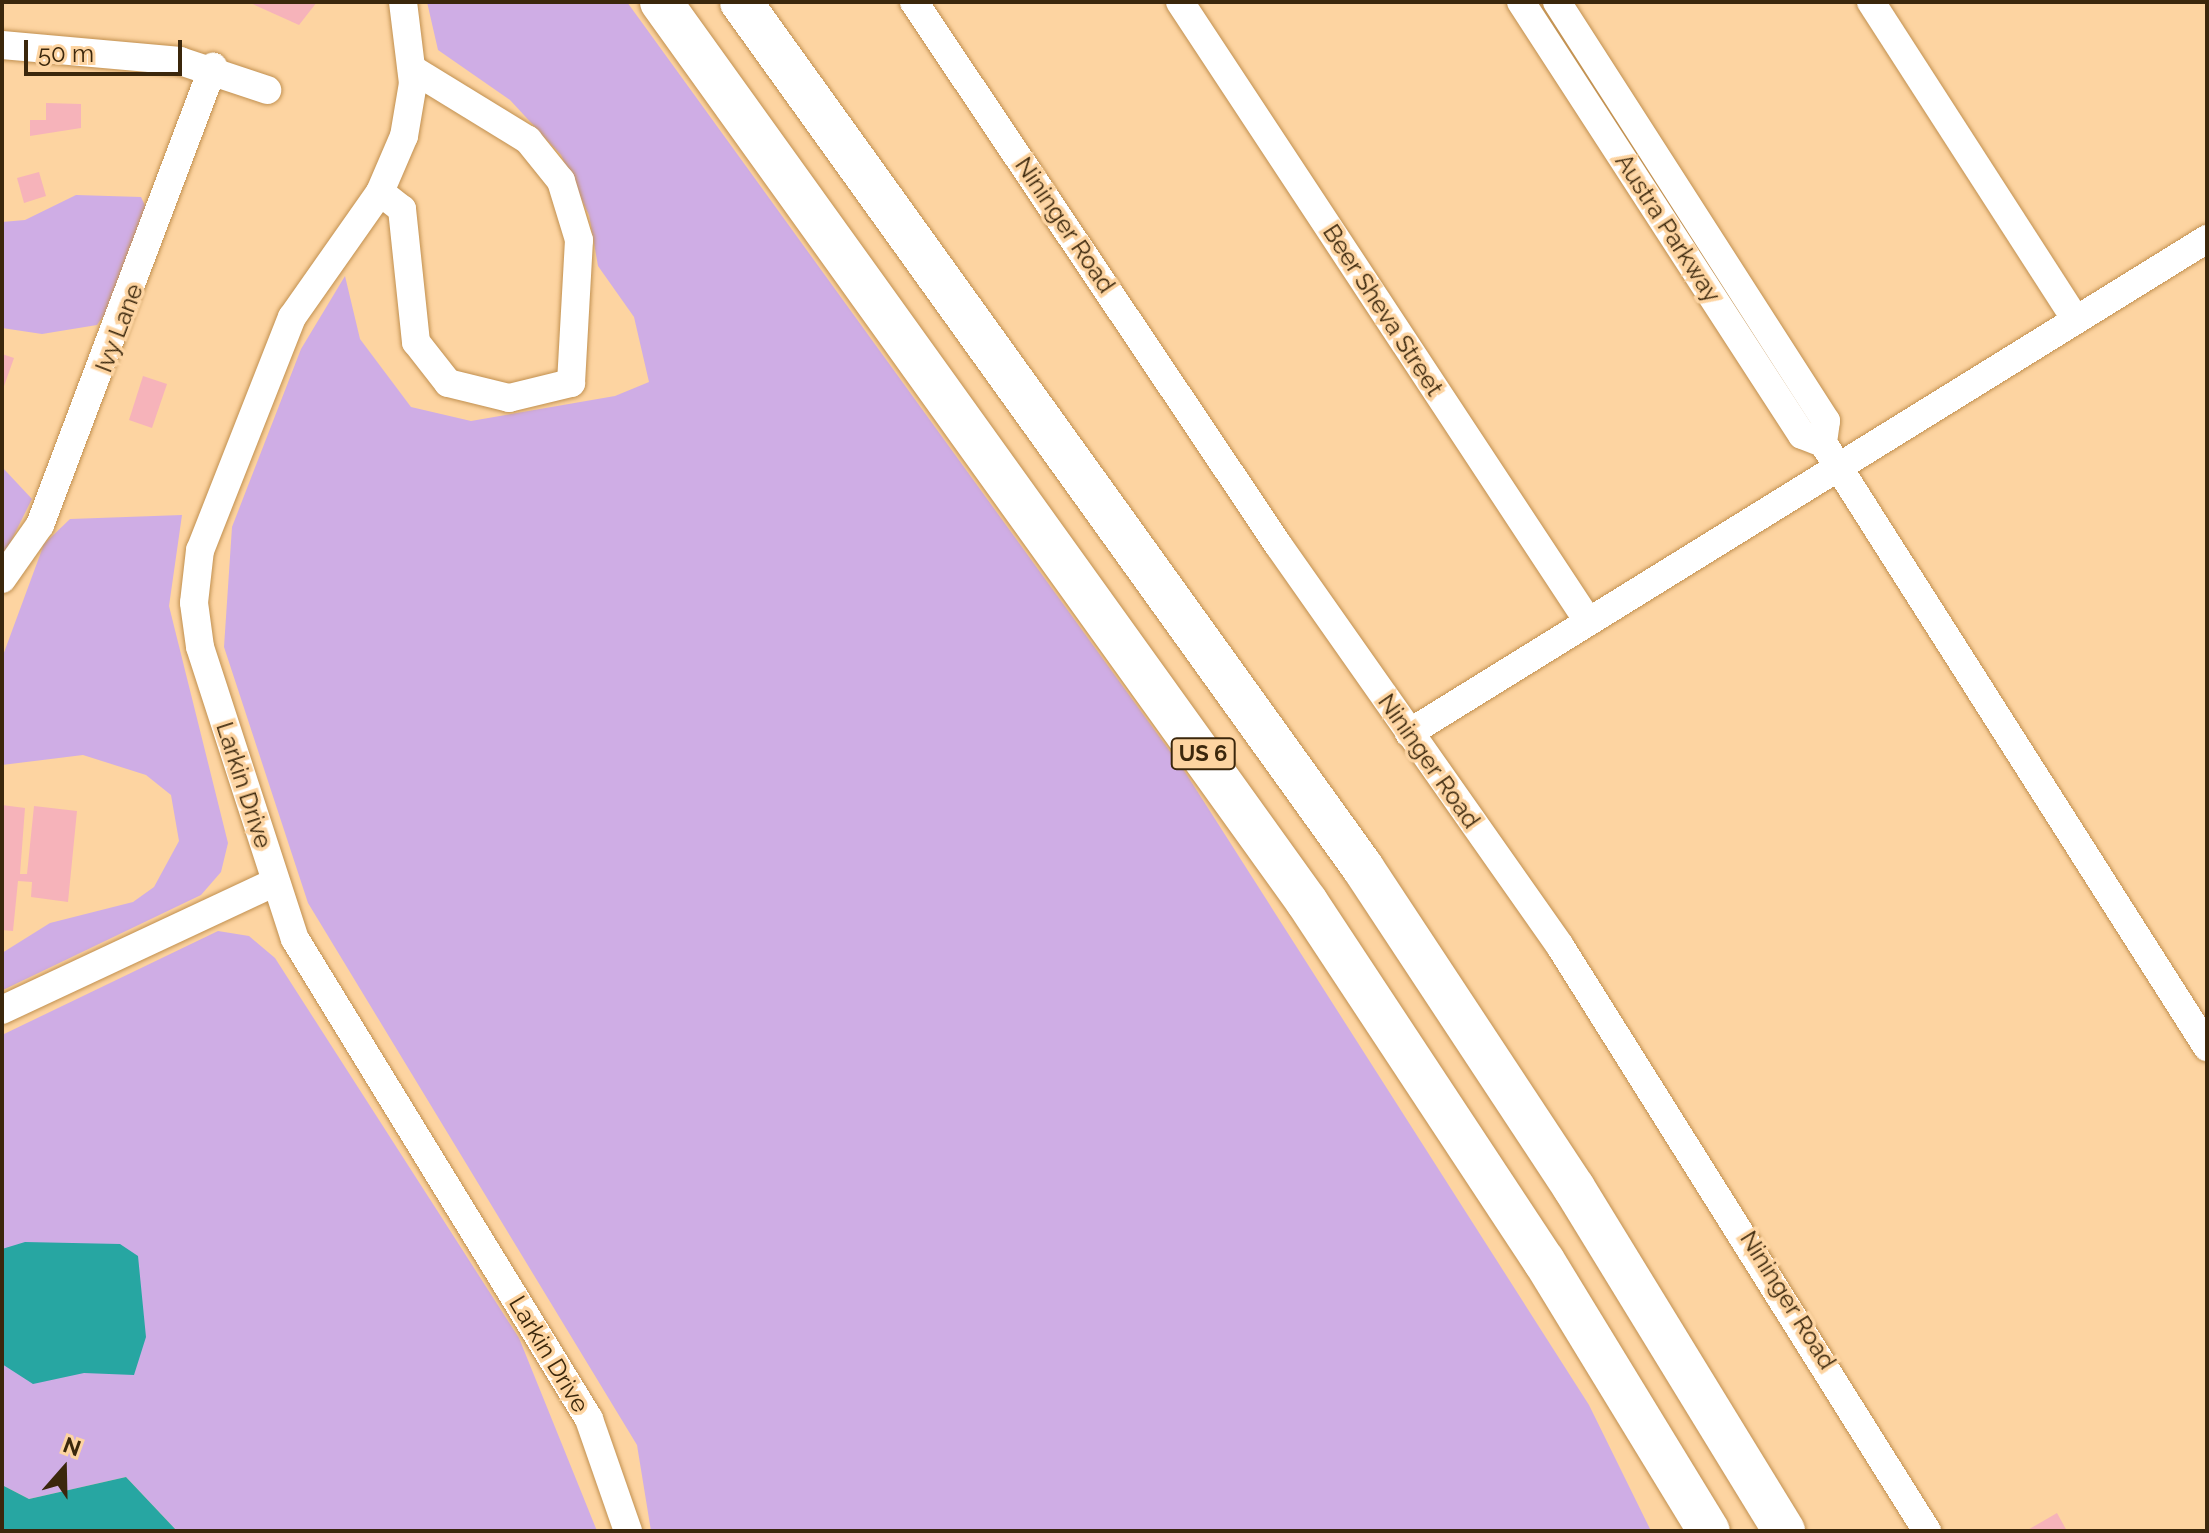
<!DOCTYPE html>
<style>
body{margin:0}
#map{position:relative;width:2209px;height:1533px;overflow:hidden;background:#fdd4a1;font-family:Raleway,sans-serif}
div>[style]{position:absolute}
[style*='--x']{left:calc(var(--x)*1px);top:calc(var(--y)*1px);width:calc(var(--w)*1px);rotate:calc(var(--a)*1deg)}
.green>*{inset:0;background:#cfade5}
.water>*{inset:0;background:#27a6a2}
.building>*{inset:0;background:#f6b3ba}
.roads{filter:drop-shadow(0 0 2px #c19050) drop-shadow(0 0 2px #c19050)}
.minor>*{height:28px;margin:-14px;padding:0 14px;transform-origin:14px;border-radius:14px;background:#fff}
.highway>*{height:42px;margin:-21px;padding:0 21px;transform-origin:21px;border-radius:21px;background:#fff}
span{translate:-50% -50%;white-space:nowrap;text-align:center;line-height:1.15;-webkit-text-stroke:7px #fdd4a1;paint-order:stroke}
.shield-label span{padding:2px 6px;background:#fdd4a1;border:2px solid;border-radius:6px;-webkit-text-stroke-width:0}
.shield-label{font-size:22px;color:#3b270c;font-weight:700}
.street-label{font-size:24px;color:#3b270c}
.frame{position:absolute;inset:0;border:4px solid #3b270c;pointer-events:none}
.north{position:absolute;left:24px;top:1429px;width:80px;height:80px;-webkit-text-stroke:6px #fdd4a1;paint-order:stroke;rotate:20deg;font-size:22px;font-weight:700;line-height:32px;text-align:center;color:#3b270c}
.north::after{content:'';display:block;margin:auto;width:28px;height:36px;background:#3b270c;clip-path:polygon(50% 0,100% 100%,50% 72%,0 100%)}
.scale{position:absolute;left:24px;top:40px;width:158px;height:36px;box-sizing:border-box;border:4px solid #3b270c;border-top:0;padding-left:10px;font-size:24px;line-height:28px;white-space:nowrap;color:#3b270c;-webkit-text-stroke:6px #fdd4a1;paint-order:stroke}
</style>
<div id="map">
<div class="green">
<i style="clip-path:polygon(427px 2px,627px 2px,1185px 772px,1589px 1405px,1651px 1531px,651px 1531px,637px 1445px,308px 903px,224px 647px,232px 527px,301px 349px,345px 276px,360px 339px,411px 407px,471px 421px,615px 396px,649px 382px,634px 317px,598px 266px,589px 215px,561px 155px,510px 100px,438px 50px)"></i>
<i style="clip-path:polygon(76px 195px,141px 197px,152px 220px,123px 289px,97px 325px,42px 334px,2px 328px,2px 222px,25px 220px)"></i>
<i style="clip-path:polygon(2px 467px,32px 499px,2px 559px)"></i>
<i style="clip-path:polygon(182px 515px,169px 606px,228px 843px,221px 872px,201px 895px,3px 990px,2px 953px,50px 923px,133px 902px,154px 887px,179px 841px,171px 795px,146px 775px,83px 755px,2px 765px,2px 658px,44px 544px,70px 519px)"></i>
<i style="clip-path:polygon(218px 931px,249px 936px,275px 958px,519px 1338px,597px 1531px,177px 1531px,126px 1477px,29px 1499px,2px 1485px,2px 1035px)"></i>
</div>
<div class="water">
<i style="clip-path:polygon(25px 1242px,120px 1244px,138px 1256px,146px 1337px,134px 1375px,84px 1373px,33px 1384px,2px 1364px,2px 1249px)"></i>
<i style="clip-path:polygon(126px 1477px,177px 1531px,2px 1531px,2px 1485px,29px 1499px)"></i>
</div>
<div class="building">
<i style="clip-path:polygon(248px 2px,317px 2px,299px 25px)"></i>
<i style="clip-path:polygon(46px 103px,81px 104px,81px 128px,30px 136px,30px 120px,46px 120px)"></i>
<i style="clip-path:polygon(39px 172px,46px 196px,24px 203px,17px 178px)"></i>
<i style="clip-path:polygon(2px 354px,14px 358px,3px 389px,2px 389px)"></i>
<i style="clip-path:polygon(143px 376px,167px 384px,152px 428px,129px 420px)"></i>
<i style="clip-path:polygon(2px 805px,25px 808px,20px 874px,27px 874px,34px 806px,77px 811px,68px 902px,31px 897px,32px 882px,18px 881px,13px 931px,2px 930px)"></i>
<i style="clip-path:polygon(2057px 1513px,2067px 1531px,2026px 1531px)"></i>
</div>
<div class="roads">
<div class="minor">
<i style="--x:403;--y:2;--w:82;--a:83"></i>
<i style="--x:413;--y:83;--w:54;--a:99.6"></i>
<i style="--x:404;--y:136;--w:61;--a:113.2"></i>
<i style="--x:380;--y:192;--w:153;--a:125.1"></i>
<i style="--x:292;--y:317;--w:251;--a:111.5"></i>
<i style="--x:200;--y:550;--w:53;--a:96.5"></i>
<i style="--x:194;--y:603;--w:44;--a:82.2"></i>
<i style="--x:200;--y:647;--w:307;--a:72"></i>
<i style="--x:295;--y:939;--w:563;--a:58.51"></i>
<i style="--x:589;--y:1419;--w:119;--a:70.8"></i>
<i style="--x:914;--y:2;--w:655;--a:56.14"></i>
<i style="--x:1279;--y:546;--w:489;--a:54.9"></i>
<i style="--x:1560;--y:946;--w:691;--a:57.9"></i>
<i style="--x:1180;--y:2;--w:738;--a:56.61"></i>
<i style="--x:1521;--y:2;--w:516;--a:57.02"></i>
<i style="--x:1802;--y:435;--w:22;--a:21"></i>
<i style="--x:1823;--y:443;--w:716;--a:57.55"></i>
<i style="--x:1557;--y:2;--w:498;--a:57.3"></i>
<i style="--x:1826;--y:421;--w:22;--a:98"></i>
<i style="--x:1871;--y:2;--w:378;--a:57.2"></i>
<i style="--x:2;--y:45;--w:179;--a:5.1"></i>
<i style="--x:180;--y:61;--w:92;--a:18.4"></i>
<i style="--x:380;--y:192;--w:28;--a:38"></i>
<i style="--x:402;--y:209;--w:134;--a:84"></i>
<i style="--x:416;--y:342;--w:52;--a:52"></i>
<i style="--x:448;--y:383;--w:63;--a:13.8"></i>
<i style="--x:509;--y:398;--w:64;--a:-13.6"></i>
<i style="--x:571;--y:383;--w:143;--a:-86.8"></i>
<i style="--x:579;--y:240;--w:62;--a:-107"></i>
<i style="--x:561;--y:181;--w:53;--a:-128.8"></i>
<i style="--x:528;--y:140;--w:136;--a:-148.5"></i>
<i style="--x:2;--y:579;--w:66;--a:-54.9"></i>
<i style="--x:40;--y:525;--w:490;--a:-69.3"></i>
<i style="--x:1409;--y:733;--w:939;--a:-31.76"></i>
<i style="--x:2;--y:1010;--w:302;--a:-25.1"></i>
</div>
<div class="highway">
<i style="--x:661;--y:2;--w:1108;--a:54.33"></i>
<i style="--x:1307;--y:902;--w:430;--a:56.6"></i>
<i style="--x:1544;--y:1261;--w:316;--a:58.6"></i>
<i style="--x:741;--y:2;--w:1066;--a:54.31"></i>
<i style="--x:1363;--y:868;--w:383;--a:56.6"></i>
<i style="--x:1574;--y:1188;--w:402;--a:58.5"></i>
</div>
</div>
<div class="shield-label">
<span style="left:1203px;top:754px">US 6</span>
</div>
<div class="street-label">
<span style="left:1065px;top:225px;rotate:56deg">Nininger Road</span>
<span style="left:1668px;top:228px;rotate:57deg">Austra Parkway</span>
<span style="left:1383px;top:310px;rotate:57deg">Beer Sheva Street</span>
<span style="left:119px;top:328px;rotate:-69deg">Ivy Lane</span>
<span style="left:1429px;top:761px;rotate:55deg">Nininger Road</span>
<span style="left:244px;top:785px;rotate:72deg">Larkin Drive</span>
<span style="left:1788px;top:1300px;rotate:58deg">Nininger Road</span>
<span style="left:549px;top:1354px;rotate:59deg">Larkin Drive</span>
</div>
<div class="frame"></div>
<div class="north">N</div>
<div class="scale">50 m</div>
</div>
